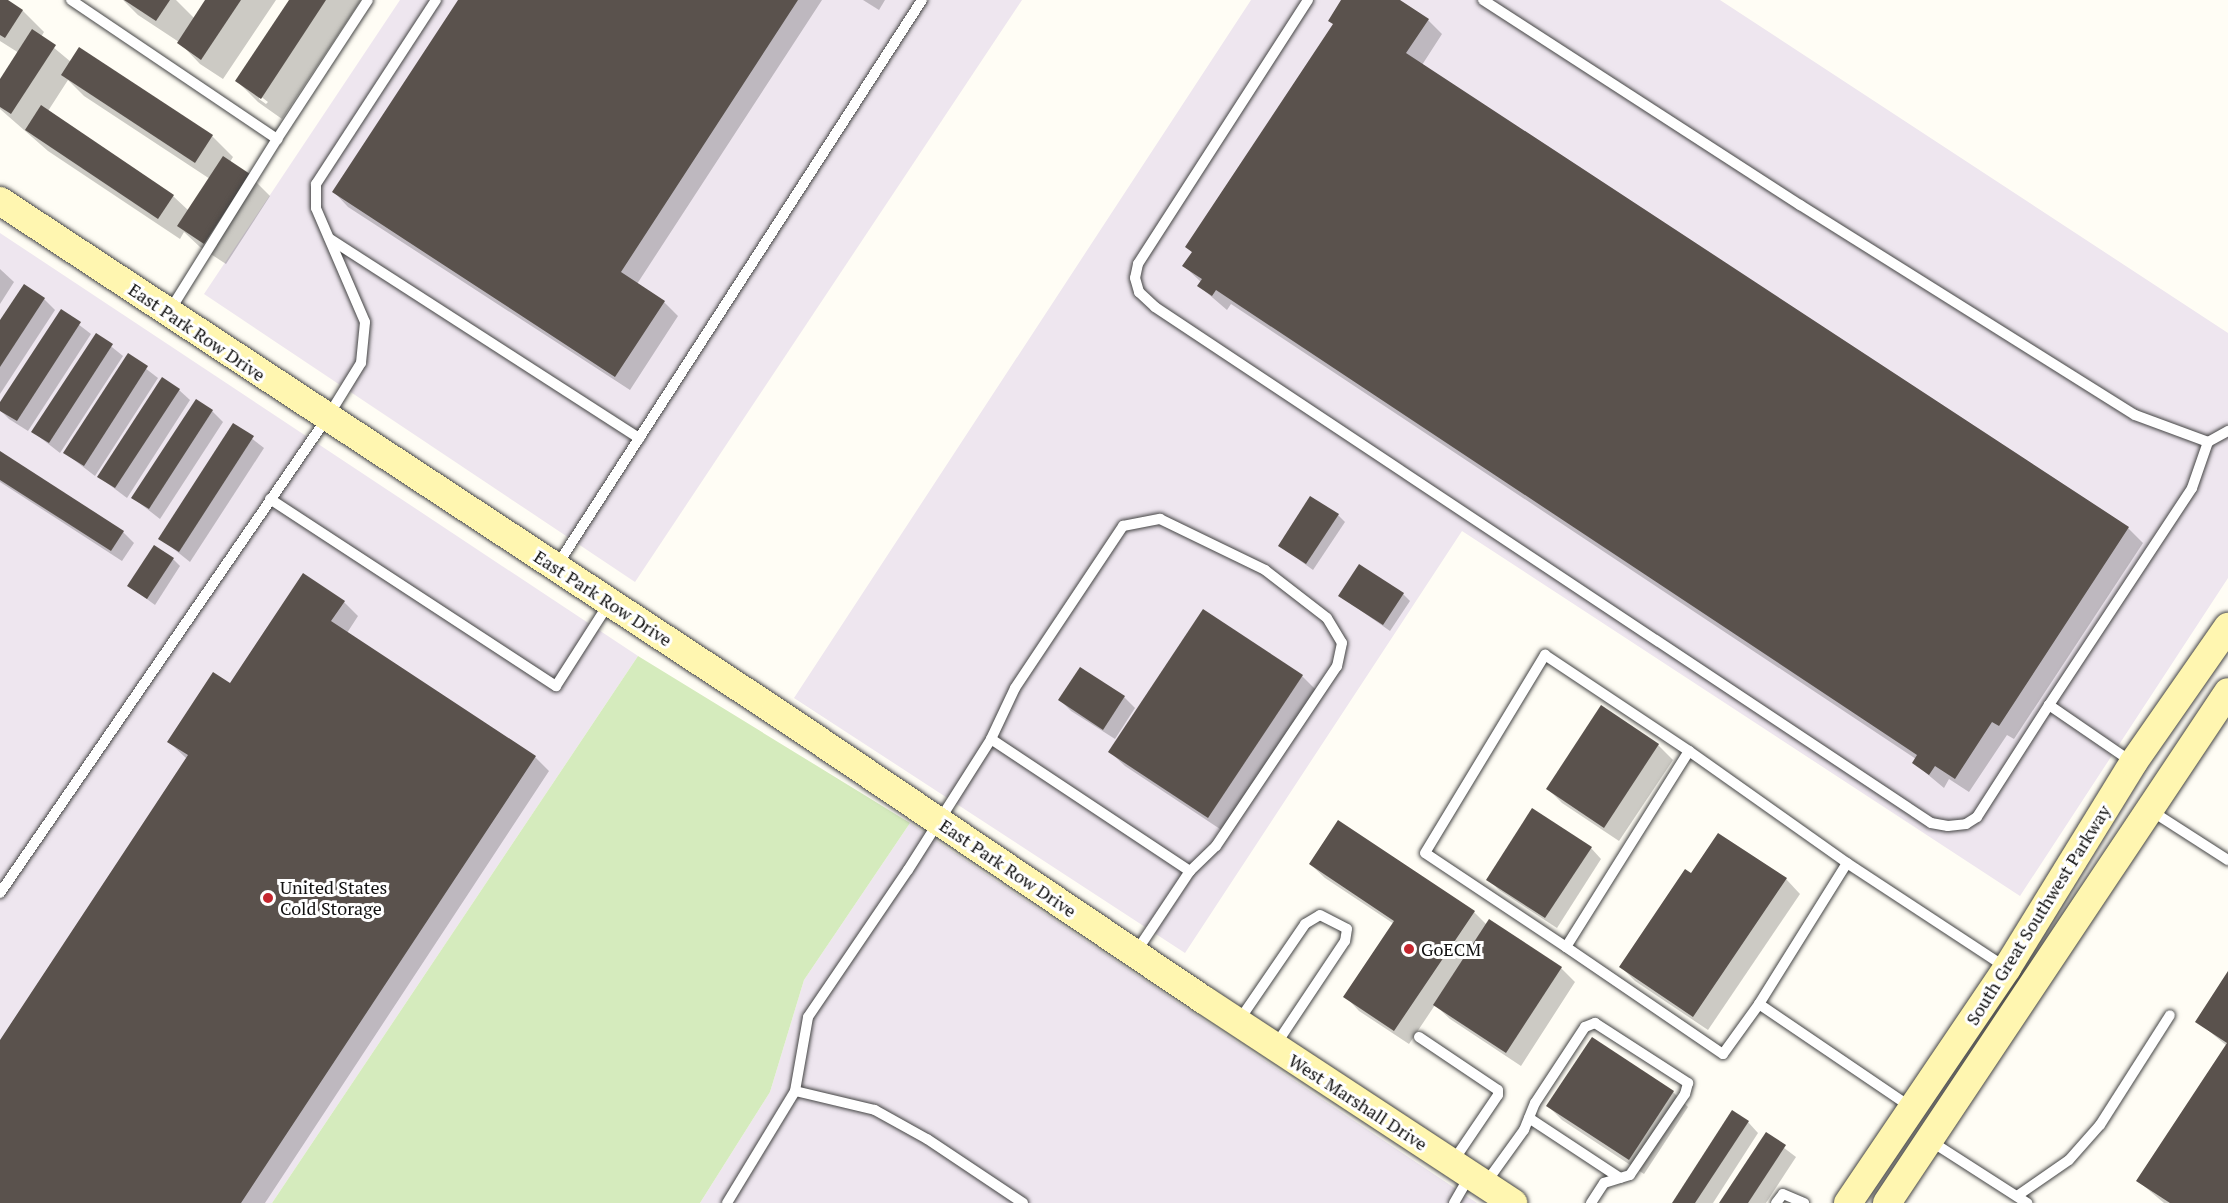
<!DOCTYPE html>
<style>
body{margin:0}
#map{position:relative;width:2228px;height:1203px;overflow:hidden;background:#fffdf5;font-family:"PT Serif",serif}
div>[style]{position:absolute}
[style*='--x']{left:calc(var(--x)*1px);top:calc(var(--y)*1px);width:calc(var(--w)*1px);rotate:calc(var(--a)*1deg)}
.industrial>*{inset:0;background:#eee6ef}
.green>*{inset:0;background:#d5ebbd}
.shadow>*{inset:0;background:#0003}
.building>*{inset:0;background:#5a524d}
.roads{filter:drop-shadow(0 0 2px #444) drop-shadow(0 0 2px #444)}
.service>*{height:10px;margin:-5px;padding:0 5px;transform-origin:5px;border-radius:5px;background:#fff}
.secondary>*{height:28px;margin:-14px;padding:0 14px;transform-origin:14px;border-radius:14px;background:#fff6b0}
.dots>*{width:16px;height:16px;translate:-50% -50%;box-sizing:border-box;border:3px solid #fff;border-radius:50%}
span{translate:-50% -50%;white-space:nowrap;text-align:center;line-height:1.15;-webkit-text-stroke:6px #fff;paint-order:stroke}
.street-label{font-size:18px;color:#111}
.poi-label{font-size:18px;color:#111}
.left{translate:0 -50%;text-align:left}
</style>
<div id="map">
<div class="industrial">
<i style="clip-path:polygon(400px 0,1022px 0,635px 582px,204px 294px)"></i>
<i style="clip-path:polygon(1251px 0,1720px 0,2228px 333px,2228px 578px,2020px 896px,1462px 531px,1185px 953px,794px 698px)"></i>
<i style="clip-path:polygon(0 233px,638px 656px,272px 1203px,0 1203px)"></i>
<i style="clip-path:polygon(910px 823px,1477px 1203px,700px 1203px,770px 1092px,804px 980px)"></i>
</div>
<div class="green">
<i style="clip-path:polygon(638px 656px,910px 823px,804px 980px,770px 1092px,700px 1203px,272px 1203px)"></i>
</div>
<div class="shadow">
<i style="clip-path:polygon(evenodd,0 0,6px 0,23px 11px,44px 32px,41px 37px,71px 62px,212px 136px,233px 157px,230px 162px,249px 175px,270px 196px,226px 264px,200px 247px,184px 232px,180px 239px,48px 151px,0 109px,0 82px,19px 53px,0 41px,0 0,68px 80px,84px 96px,210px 179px,189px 211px,173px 196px,48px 111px,68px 80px)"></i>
<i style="clip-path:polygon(123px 0,176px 0,195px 19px,207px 0,276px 0,223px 79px,200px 64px,179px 42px,138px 15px)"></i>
<i style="clip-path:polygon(evenodd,290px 0,361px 0,282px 119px,258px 102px,237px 81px,290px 0,259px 95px,268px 102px,266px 104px,259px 99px,259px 95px)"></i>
<i style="clip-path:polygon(460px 0,822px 0,637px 284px,664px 302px,678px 316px,630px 390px,348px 207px,334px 192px)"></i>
<i style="clip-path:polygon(863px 0,885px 0,879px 10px)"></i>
<i style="clip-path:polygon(1343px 0,1398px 0,1428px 20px,1442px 34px,1422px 65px,2128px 528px,2143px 543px,2014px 739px,2007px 735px,1969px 792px,1949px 779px,1944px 788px,1914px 763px,1916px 759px,1231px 304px,1227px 310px,1199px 286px,1201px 282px,1184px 266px,1193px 253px,1187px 247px,1334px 25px)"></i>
<i style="clip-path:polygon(0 269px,14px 282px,0 304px)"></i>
<i style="clip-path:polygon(44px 299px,55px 310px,0 394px,0 323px)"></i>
<i style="clip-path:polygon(61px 311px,91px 334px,28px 431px,9px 419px,0 410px,0 405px)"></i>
<i style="clip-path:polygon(97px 335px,123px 356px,60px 453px,33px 432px)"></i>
<i style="clip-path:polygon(128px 355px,158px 378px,95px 476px,65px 453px)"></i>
<i style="clip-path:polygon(179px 390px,190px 400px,127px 498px,99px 477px)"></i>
<i style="clip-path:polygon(212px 411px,223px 422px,160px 519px,133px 498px)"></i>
<i style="clip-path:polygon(234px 425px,264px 448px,190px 562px,160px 538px)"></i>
<i style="clip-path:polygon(0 452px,123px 532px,134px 543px,122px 561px,0 482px)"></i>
<i style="clip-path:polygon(1338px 515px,1345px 522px,1313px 570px,1280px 546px)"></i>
<i style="clip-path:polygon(173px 559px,180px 566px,155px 605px,129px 586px)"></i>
<i style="clip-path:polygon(1403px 594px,1410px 601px,1390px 631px,1340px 596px)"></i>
<i style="clip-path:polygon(344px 602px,358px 616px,347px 633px,535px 757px,549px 771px,265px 1203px,0 1203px,0 1043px,187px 759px,169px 742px,230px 685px)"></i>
<i style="clip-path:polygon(1080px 669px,1124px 697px,1135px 708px,1115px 739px,1071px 711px,1060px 700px)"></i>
<i style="clip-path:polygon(1302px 676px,1316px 690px,1223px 831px,1125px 766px,1110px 752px)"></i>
<i style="clip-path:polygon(1601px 708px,1658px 745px,1673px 760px,1619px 841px,1562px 803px,1548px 789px)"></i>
<i style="clip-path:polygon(1591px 848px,1601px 859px,1557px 928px,1499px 890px,1488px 879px)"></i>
<i style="clip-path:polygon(1310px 864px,1474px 912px,1487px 925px,1561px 968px,1575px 982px,1521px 1066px,1450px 1019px,1435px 1005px,1409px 1044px,1359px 1011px,1345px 996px,1394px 924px,1325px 878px)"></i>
<i style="clip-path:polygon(1786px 879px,1800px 894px,1708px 1030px,1635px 981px,1621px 967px)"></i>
<i style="clip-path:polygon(2228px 974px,2228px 1203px,2164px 1203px,2138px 1181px,2227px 1046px,2197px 1021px)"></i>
<i style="clip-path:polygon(1592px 1039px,1673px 1092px,1688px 1107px,1644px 1174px,1562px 1120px,1548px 1106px)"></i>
<i style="clip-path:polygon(1748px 1122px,1758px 1133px,1713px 1203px,1674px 1203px)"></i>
<i style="clip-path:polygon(1766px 1134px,1796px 1157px,1766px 1203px,1721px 1203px)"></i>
</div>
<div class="building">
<i style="clip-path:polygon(0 0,8px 0,23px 10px,5px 38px,0 35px)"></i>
<i style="clip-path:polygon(124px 0,170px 0,156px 21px)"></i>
<i style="clip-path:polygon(205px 0,241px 0,201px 60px,177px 43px)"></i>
<i style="clip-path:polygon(289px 0,326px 0,261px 99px,235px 81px)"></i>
<i style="clip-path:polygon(458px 0,798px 0,621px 272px,665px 301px,615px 377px,332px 192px)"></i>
<i style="clip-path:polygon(1341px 0,1400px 0,1429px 19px,1406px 53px,2129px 527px,1999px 726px,1992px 722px,1955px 779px,1935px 766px,1929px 775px,1912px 763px,1917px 755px,1216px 290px,1212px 296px,1197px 286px,1202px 279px,1182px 266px,1192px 252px,1185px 247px,1333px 24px,1328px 21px)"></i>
<i style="clip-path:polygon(32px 29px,56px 45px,11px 114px,0 107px,0 79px)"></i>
<i style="clip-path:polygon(79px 47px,213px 135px,195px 163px,61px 75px)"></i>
<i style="clip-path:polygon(41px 105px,174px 195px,158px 219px,25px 130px)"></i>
<i style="clip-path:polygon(223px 156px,250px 174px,204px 244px,177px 226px)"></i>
<i style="clip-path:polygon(24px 284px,45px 298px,0 367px,0 320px)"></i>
<i style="clip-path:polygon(61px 309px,81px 322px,17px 421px,0 411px,0 402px)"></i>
<i style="clip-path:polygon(96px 333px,113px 344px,49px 443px,31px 432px)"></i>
<i style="clip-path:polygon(128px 353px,148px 366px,84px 466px,63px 453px)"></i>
<i style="clip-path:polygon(162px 377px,180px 389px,115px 488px,97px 477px)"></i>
<i style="clip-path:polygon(196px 399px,213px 410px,149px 509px,131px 498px)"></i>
<i style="clip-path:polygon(233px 423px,254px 436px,179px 552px,158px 539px)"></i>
<i style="clip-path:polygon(0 451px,124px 531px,111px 551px,0 480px)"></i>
<i style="clip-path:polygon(1310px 496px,1339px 514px,1306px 564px,1278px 546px)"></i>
<i style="clip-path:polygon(154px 545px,174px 558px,147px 599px,127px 586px)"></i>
<i style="clip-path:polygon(1359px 564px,1404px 593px,1383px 625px,1338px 596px)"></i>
<i style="clip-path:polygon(303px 573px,345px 601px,331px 621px,536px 756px,241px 1203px,0 1203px,0 1040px,188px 755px,167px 742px,213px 672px,230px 683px)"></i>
<i style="clip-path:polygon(1203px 609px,1303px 675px,1208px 818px,1108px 752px)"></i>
<i style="clip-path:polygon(1080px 667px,1125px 696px,1103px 730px,1058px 700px)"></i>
<i style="clip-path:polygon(1601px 705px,1659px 744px,1604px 828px,1546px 789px)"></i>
<i style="clip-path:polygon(1532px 808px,1592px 847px,1545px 918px,1486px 880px)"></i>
<i style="clip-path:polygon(1338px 820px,1475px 911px,1394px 1031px,1343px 997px,1394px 921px,1309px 864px)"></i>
<i style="clip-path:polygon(1718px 833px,1787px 878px,1693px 1017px,1619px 967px,1685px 869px,1691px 873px)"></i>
<i style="clip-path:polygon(1489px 919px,1562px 967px,1506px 1053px,1433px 1005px)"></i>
<i style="clip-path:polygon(2228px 971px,2228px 1203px,2170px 1203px,2136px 1181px,2227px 1043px,2195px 1022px)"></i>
<i style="clip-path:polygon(1592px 1037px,1674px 1091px,1629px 1160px,1546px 1106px)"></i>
<i style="clip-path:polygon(1732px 1110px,1749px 1121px,1695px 1203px,1672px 1203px)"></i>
<i style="clip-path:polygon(1766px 1132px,1786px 1145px,1748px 1203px,1719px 1203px)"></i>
</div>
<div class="roads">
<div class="service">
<i style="--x:71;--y:0;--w:249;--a:34"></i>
<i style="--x:277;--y:139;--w:204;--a:122"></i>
<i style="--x:1308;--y:0;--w:314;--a:122.8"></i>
<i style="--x:1138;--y:264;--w:14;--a:102"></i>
<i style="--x:1135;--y:278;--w:15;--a:74"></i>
<i style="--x:1139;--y:292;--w:22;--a:43"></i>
<i style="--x:1155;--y:307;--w:932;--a:33.62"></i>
<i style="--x:1931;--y:823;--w:17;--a:10"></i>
<i style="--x:1948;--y:826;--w:18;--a:-6"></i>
<i style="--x:1966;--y:824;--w:13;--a:-32"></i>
<i style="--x:1977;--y:817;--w:133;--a:-57.3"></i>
<i style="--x:1483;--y:0;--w:378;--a:32.9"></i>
<i style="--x:1800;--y:205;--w:395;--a:32.1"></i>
<i style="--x:2135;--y:415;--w:78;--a:20.3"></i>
<i style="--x:277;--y:139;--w:166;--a:-56.8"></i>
<i style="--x:330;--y:239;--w:368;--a:32.8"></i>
<i style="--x:270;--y:499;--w:342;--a:33.2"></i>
<i style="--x:556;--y:686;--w:98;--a:-57.4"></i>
<i style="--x:556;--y:567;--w:675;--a:-57.16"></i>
<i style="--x:991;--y:739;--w:56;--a:-64.8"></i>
<i style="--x:1015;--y:688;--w:195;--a:-56.3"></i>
<i style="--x:1123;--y:526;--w:38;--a:-11"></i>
<i style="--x:1160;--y:519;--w:117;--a:25.9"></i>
<i style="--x:1265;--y:570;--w:78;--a:37.7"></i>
<i style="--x:1327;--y:618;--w:29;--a:59"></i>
<i style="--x:1342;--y:643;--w:24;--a:102"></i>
<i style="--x:1337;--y:666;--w:217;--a:123.9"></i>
<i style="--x:1216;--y:846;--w:36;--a:136"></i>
<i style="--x:1689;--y:751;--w:231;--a:122.1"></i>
<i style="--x:1566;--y:947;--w:190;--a:34.3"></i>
<i style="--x:1723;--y:1054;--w:62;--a:-54.2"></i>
<i style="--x:1759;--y:1004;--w:166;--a:-58"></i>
<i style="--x:2132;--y:762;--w:101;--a:-145.5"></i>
<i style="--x:2049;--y:705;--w:260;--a:-56.6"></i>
<i style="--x:2192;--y:488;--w:49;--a:-70.8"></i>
<i style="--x:2208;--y:442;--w:23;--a:-29"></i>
<i style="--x:2150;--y:810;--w:93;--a:32.7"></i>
<i style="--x:0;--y:893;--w:577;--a:-55.46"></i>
<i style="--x:327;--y:418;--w:65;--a:-58.3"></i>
<i style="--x:361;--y:363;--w:41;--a:-84.4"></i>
<i style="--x:365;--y:322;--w:124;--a:-113.3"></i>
<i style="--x:316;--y:208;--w:24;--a:-90"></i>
<i style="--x:316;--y:184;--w:220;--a:-56.9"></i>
<i style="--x:1566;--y:947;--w:169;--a:-146.3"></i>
<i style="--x:1425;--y:853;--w:232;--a:-58.8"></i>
<i style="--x:1545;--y:655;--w:173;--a:33.7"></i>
<i style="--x:1689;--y:751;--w:194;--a:35.3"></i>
<i style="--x:1847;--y:863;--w:191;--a:33.3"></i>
<i style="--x:1759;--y:1004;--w:185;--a:34.2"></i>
<i style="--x:1238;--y:1022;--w:119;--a:-55.6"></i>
<i style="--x:1305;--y:924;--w:17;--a:-31"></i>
<i style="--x:1320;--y:915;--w:30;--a:27"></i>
<i style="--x:1347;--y:929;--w:12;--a:99"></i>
<i style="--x:1345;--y:941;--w:126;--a:123.7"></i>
<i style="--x:1419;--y:1037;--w:95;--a:33.9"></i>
<i style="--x:1498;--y:1090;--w:5;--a:90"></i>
<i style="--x:1498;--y:1095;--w:82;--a:124.1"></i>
<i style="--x:1529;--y:1118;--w:109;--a:33.4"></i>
<i style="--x:1929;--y:1140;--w:117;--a:32.7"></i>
<i style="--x:1485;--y:1184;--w:67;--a:-54.2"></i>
<i style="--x:1524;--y:1130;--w:29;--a:-68"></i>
<i style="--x:1535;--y:1103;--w:91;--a:-56.7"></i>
<i style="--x:1585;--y:1027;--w:11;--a:-22"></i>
<i style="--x:1595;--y:1023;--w:111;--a:32.8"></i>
<i style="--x:1688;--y:1083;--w:11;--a:105"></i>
<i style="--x:1685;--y:1094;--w:98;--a:124.2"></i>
<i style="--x:1630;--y:1175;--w:27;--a:163"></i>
<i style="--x:1604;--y:1183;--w:24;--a:123"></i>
<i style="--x:2017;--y:1196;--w:63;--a:-34.7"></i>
<i style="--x:2069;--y:1160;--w:47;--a:-48.5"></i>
<i style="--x:2100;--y:1125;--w:130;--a:-57.5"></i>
<i style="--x:727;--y:1203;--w:131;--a:-58.7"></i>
<i style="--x:1023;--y:1203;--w:115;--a:-146.3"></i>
<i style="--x:927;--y:1139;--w:60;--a:-150.9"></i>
<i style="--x:875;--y:1110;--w:82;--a:-166.6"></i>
<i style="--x:795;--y:1091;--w:75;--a:-80"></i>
<i style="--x:808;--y:1017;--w:178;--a:-55.8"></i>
<i style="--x:908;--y:870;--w:155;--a:-57.6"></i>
<i style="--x:991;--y:739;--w:239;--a:33.6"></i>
<i style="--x:1190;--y:871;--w:97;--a:123.7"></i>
<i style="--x:1454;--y:1203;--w:32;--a:-60"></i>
<i style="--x:1776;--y:1203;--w:11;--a:-52"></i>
<i style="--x:1783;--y:1194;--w:23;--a:23"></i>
</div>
<div class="secondary">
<i style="--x:0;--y:201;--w:928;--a:33.35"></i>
<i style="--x:775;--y:711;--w:517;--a:33.97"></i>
<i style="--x:1204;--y:1000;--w:370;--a:33.3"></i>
<i style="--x:1848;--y:1203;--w:284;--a:-55.9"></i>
<i style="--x:2007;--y:968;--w:241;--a:-58.4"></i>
<i style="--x:2133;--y:763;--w:166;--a:-55.1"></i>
<i style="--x:1887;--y:1203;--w:614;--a:-56.28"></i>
</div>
</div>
<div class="dots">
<i style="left:268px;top:898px;background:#c4262e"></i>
<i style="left:1409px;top:949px;background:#c4262e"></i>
</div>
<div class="street-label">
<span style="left:197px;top:332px;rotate:34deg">East Park Row Drive</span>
<span style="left:603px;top:598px;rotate:33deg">East Park Row Drive</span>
<span style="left:1008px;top:868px;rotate:34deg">East Park Row Drive</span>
<span style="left:2038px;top:915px;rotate:-58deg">South Great Southwest Parkway</span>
<span style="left:1358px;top:1102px;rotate:33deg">West Marshall Drive</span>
</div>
<div class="poi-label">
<span class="left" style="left:280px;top:898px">United States<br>Cold Storage</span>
<span class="left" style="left:1421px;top:949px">GoECM</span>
</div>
</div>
